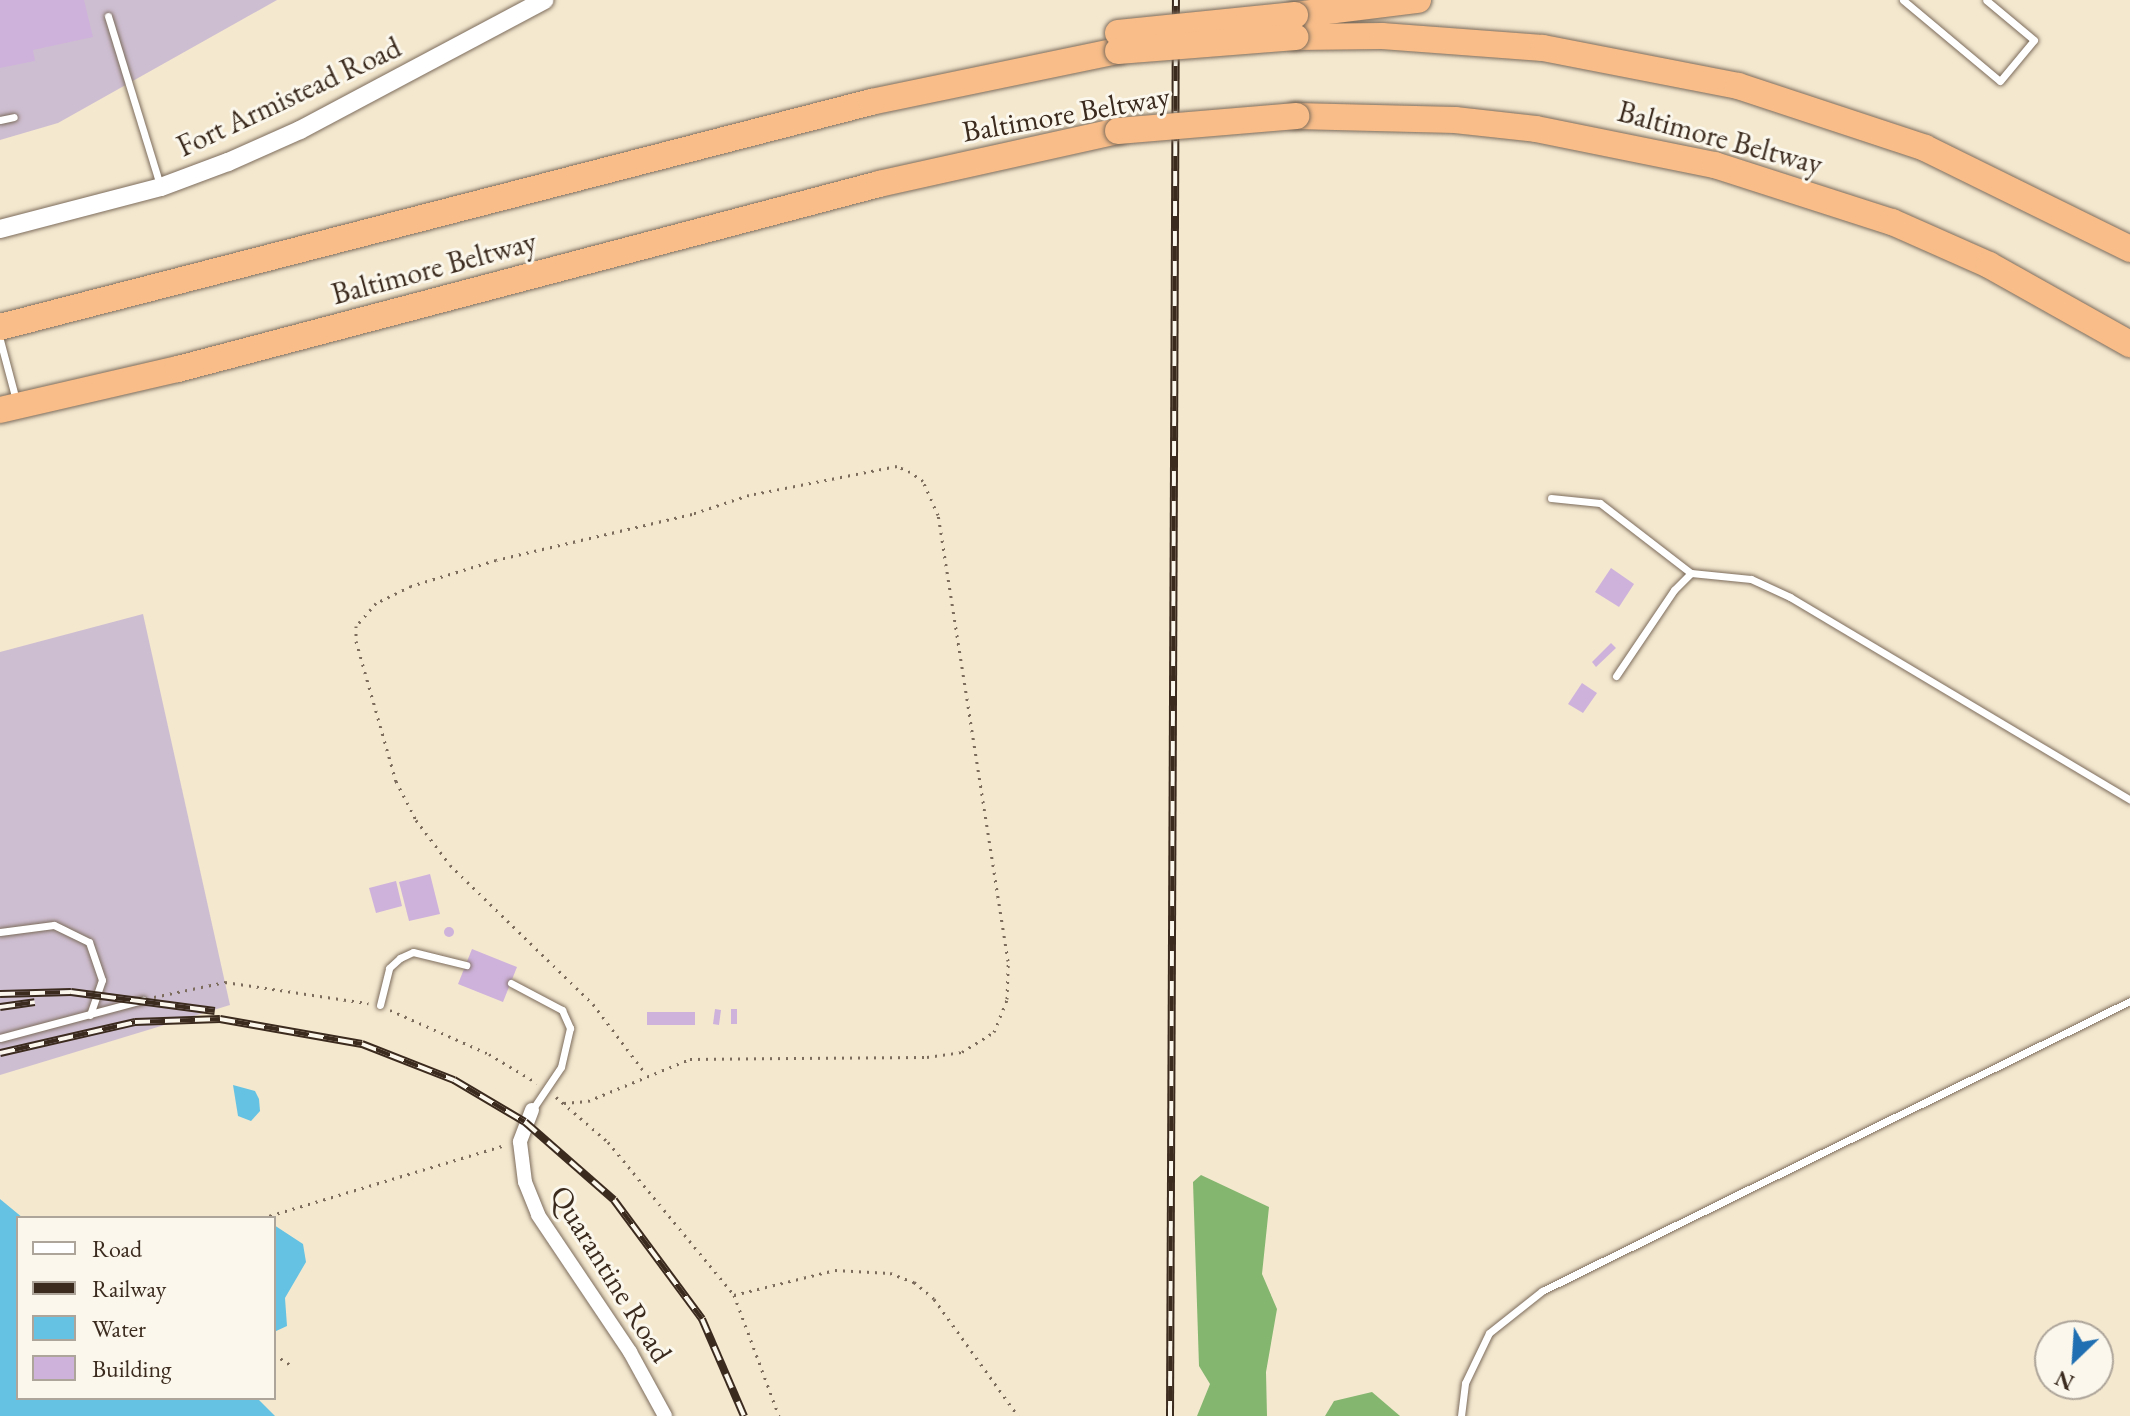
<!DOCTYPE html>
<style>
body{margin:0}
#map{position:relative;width:2130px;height:1416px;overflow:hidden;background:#f4e8cf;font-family:"EB Garamond",serif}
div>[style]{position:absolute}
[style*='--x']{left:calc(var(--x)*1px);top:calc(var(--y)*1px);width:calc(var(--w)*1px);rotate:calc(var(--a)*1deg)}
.industrial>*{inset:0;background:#cebed1}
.forest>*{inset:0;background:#84b66f}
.water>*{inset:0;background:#65c2e3}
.building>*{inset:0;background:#ceb2db}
.round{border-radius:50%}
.path>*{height:3px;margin-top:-1.5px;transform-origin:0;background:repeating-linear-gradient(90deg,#7c6c5c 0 2px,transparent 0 8px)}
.roads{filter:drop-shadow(0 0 2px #7c6c5c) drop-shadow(0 0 2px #7c6c5c)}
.service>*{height:7px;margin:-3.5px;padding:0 3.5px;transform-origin:3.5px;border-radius:3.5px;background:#fff}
.minor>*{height:14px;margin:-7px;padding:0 7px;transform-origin:7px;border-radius:7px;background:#fff}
.tertiary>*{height:18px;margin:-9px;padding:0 9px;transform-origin:9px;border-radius:9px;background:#fff}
.motorway>*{height:26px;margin:-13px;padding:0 13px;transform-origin:13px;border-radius:13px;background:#f8bd89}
.rail>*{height:8px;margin-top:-4px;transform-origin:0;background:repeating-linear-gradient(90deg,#fbf7ec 0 15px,#3b2a1e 0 30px);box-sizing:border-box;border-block:2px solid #3b2a1e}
.bridges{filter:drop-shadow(0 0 2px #7c6c5c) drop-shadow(0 0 2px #7c6c5c)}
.motorway-bridge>*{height:26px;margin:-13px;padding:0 13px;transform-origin:13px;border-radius:13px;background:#f8bd89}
span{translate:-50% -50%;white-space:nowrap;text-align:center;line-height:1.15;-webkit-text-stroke:6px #fbf7ec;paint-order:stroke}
.street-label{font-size:30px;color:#3b2a1e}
.legend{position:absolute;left:16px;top:1216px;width:260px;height:184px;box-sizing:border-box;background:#fbf7ec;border:2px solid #aea59a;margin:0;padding:10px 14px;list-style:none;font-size:24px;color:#3b2a1e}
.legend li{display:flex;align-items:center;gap:16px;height:40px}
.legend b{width:40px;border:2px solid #aea59a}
.north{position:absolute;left:2034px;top:1320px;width:80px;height:80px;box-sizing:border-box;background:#fbf7ec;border:2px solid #aea59a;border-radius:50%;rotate:205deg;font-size:22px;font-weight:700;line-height:32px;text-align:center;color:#3b2a1e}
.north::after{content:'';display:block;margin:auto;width:28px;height:36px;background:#1f6fb2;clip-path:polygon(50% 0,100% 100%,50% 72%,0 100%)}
</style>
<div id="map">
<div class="industrial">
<i style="clip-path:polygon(0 0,277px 0,58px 123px,0 140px)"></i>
<i style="clip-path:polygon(143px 614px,230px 1005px,0 1075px,0 652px)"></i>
</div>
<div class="forest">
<i style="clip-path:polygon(1201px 1175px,1269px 1207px,1262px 1274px,1277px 1309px,1266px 1372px,1267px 1416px,1197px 1416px,1210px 1384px,1199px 1366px,1193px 1182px)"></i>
<i style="clip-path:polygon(1372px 1392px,1400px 1416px,1325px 1416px,1334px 1401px)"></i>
</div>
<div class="water">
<i style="clip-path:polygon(233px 1085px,255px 1091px,259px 1099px,260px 1111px,251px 1121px,238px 1116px)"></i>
<i style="clip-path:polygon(0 1199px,23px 1218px,18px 1218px,18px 1398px,257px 1398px,275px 1416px,0 1416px)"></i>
<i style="clip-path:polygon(274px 1225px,303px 1244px,306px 1262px,285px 1298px,287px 1326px,274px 1332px)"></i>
</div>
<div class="building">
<i style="clip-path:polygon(0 0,84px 0,93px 37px,33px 50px,35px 61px,0 68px)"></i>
<i style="clip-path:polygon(1611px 568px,1634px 584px,1619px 607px,1595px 592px)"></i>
<i style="clip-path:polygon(1611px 643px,1616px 648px,1596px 667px,1592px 662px)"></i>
<i style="clip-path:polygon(1582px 683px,1597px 693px,1583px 713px,1568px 704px)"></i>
<i style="clip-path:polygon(430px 874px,440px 914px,409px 921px,399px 882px)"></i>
<i style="clip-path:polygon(396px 881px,402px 906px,376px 913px,369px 888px)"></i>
<i class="round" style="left:444px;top:927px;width:10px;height:10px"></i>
<i style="clip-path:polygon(472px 949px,517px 967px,503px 1002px,458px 984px)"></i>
<i style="clip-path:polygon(715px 1009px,721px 1010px,719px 1025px,713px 1024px)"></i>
<i style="clip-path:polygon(731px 1009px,737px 1009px,737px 1024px,731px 1024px)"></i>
<i style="clip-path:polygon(647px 1012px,695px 1012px,695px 1025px,647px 1025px)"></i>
</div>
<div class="path">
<i style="--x:154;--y:997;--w:73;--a:-11.9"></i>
<i style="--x:225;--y:982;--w:145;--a:8.4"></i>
<i style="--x:390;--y:1010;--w:108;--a:24"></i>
<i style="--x:489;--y:1054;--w:56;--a:31.1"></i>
<i style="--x:556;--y:1097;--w:69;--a:40.9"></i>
<i style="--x:608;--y:1142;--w:198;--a:50.5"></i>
<i style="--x:734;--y:1295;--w:129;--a:69.6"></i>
<i style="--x:564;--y:1103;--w:24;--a:-5"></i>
<i style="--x:588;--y:1101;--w:110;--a:-22.4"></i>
<i style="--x:690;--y:1059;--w:237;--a:-0.5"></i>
<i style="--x:927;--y:1057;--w:35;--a:-8"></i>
<i style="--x:962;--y:1052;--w:38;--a:-32"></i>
<i style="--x:994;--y:1032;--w:35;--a:-68"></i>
<i style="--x:1007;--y:999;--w:38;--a:-88"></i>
<i style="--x:1008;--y:961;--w:451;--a:-98.9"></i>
<i style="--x:938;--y:515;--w:37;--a:-114"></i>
<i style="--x:923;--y:481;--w:16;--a:-145"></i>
<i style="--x:910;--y:472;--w:14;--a:-155"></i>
<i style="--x:897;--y:466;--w:151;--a:168.9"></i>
<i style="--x:749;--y:495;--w:60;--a:161.6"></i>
<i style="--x:692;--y:514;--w:201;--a:166.8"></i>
<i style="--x:496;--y:560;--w:89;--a:163"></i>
<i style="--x:411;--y:586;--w:39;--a:154"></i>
<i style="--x:376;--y:603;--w:30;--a:131"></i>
<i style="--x:356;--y:626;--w:15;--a:90"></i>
<i style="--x:356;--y:641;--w:146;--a:74.1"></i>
<i style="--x:396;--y:781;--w:44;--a:62.9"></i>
<i style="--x:416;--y:820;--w:56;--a:52.9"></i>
<i style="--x:450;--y:865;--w:199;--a:44.2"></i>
<i style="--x:593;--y:1004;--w:86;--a:53"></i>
<i style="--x:262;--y:1218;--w:254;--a:-16.7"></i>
<i style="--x:734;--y:1295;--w:104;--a:-13.9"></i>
<i style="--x:835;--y:1270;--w:55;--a:3.1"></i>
<i style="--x:890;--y:1273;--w:26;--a:21"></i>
<i style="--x:914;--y:1282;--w:26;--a:40"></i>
<i style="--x:934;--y:1299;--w:144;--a:54.3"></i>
<i style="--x:274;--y:1354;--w:23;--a:34"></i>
</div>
<div class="roads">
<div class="service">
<i style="--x:1903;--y:0;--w:126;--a:39.9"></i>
<i style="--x:2000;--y:81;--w:53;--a:-50.3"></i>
<i style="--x:2034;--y:40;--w:62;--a:-140.2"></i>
<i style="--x:108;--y:16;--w:177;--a:72.9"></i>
<i style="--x:0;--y:120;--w:14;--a:-12"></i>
<i style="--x:0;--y:340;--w:62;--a:75.1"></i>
<i style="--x:1551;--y:498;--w:49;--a:5.8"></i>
<i style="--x:1600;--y:503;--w:115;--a:37.6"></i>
<i style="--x:1616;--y:676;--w:104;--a:-56"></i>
<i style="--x:1674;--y:590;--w:24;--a:-45"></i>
<i style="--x:1691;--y:573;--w:60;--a:5.7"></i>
<i style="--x:1751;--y:579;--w:43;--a:24.8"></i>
<i style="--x:1790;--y:597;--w:396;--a:30.8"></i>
<i style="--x:0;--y:932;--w:54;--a:-7.4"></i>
<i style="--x:54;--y:925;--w:39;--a:26"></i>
<i style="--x:89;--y:942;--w:40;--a:71.1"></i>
<i style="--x:102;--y:980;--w:37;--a:109"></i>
<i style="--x:511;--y:983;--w:58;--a:27.9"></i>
<i style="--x:562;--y:1010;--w:20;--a:66"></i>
<i style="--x:570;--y:1028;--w:40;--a:103"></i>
<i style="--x:561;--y:1067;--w:52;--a:124"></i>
<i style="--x:380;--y:1005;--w:38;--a:-76"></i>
<i style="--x:389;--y:968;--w:15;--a:-42"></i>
<i style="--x:400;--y:958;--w:14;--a:-25"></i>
<i style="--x:413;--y:952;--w:55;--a:13.8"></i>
<i style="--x:0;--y:1038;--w:148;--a:-14.9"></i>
<i style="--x:1461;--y:1416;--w:33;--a:-83"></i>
<i style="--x:1465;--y:1383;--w:55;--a:-64.4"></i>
<i style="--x:1489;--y:1333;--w:68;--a:-38.4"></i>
<i style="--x:1542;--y:1291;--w:656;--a:-26.25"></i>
</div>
<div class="minor">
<i style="--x:532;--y:1110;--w:34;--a:111"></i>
<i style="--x:520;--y:1142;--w:40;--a:82.9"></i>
<i style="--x:525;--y:1182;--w:35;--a:68"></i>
<i style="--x:538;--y:1215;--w:165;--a:56.1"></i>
<i style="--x:630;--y:1352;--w:73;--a:61.3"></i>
</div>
<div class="tertiary">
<i style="--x:0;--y:229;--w:166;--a:-14.6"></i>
<i style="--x:161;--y:187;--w:72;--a:-20.5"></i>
<i style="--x:228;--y:162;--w:79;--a:-24"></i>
<i style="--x:300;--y:130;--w:277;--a:-28"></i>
</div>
<div class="motorway">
<i style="--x:1295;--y:15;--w:124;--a:-7"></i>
<i style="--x:1295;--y:37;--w:87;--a:-0.7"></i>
<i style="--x:1382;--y:36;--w:161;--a:4.3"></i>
<i style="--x:1543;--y:48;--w:199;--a:11"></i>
<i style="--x:1738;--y:86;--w:197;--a:18.3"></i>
<i style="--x:1925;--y:148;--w:229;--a:26.2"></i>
<i style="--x:1296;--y:116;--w:159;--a:1.4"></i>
<i style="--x:1455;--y:120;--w:81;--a:6.3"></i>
<i style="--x:1536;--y:129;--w:183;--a:11.4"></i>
<i style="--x:1715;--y:165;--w:186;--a:17.9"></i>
<i style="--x:1892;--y:222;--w:106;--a:23.9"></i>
<i style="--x:1989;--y:265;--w:162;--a:29.3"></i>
<i style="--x:0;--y:327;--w:900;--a:-14.48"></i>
<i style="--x:871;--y:102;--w:252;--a:-11.7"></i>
<i style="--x:0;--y:410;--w:183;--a:-13"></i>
<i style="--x:178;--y:369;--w:725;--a:-14.78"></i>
<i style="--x:879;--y:184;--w:245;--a:-12.5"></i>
</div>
</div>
<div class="rail">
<i style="--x:0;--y:994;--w:71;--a:-1.6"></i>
<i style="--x:71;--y:992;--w:145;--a:7.5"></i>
<i style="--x:0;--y:1007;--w:35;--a:-8"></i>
<i style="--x:0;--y:1053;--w:139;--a:-12.9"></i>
<i style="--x:135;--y:1022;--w:85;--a:-2"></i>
<i style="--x:220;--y:1019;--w:144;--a:10"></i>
<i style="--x:362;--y:1044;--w:99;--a:21.4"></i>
<i style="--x:454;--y:1080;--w:82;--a:30.6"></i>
<i style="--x:525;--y:1122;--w:118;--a:41.2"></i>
<i style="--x:614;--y:1200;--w:148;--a:53.5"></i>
<i style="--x:702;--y:1319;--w:106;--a:66.6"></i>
<i style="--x:1170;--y:1416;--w:1416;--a:-89.76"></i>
</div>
<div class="bridges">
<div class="motorway-bridge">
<i style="--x:1118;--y:33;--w:178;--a:-5.8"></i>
<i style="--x:1118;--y:51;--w:178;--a:-4.5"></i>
<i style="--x:1118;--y:131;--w:179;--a:-4.8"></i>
</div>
</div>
<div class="street-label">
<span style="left:289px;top:97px;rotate:-25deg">Fort Armistead Road</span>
<span style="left:1066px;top:114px;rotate:-10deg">Baltimore Beltway</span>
<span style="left:1720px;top:138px;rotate:15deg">Baltimore Beltway</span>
<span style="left:434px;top:268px;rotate:-15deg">Baltimore Beltway</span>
<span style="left:611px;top:1274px;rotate:58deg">Quarantine Road</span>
</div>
<ul class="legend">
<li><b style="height:10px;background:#fff"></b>Road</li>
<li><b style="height:10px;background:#3b2a1e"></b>Railway</li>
<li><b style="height:22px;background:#65c2e3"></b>Water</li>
<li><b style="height:22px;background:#ceb2db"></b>Building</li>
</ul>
<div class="north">N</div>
</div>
